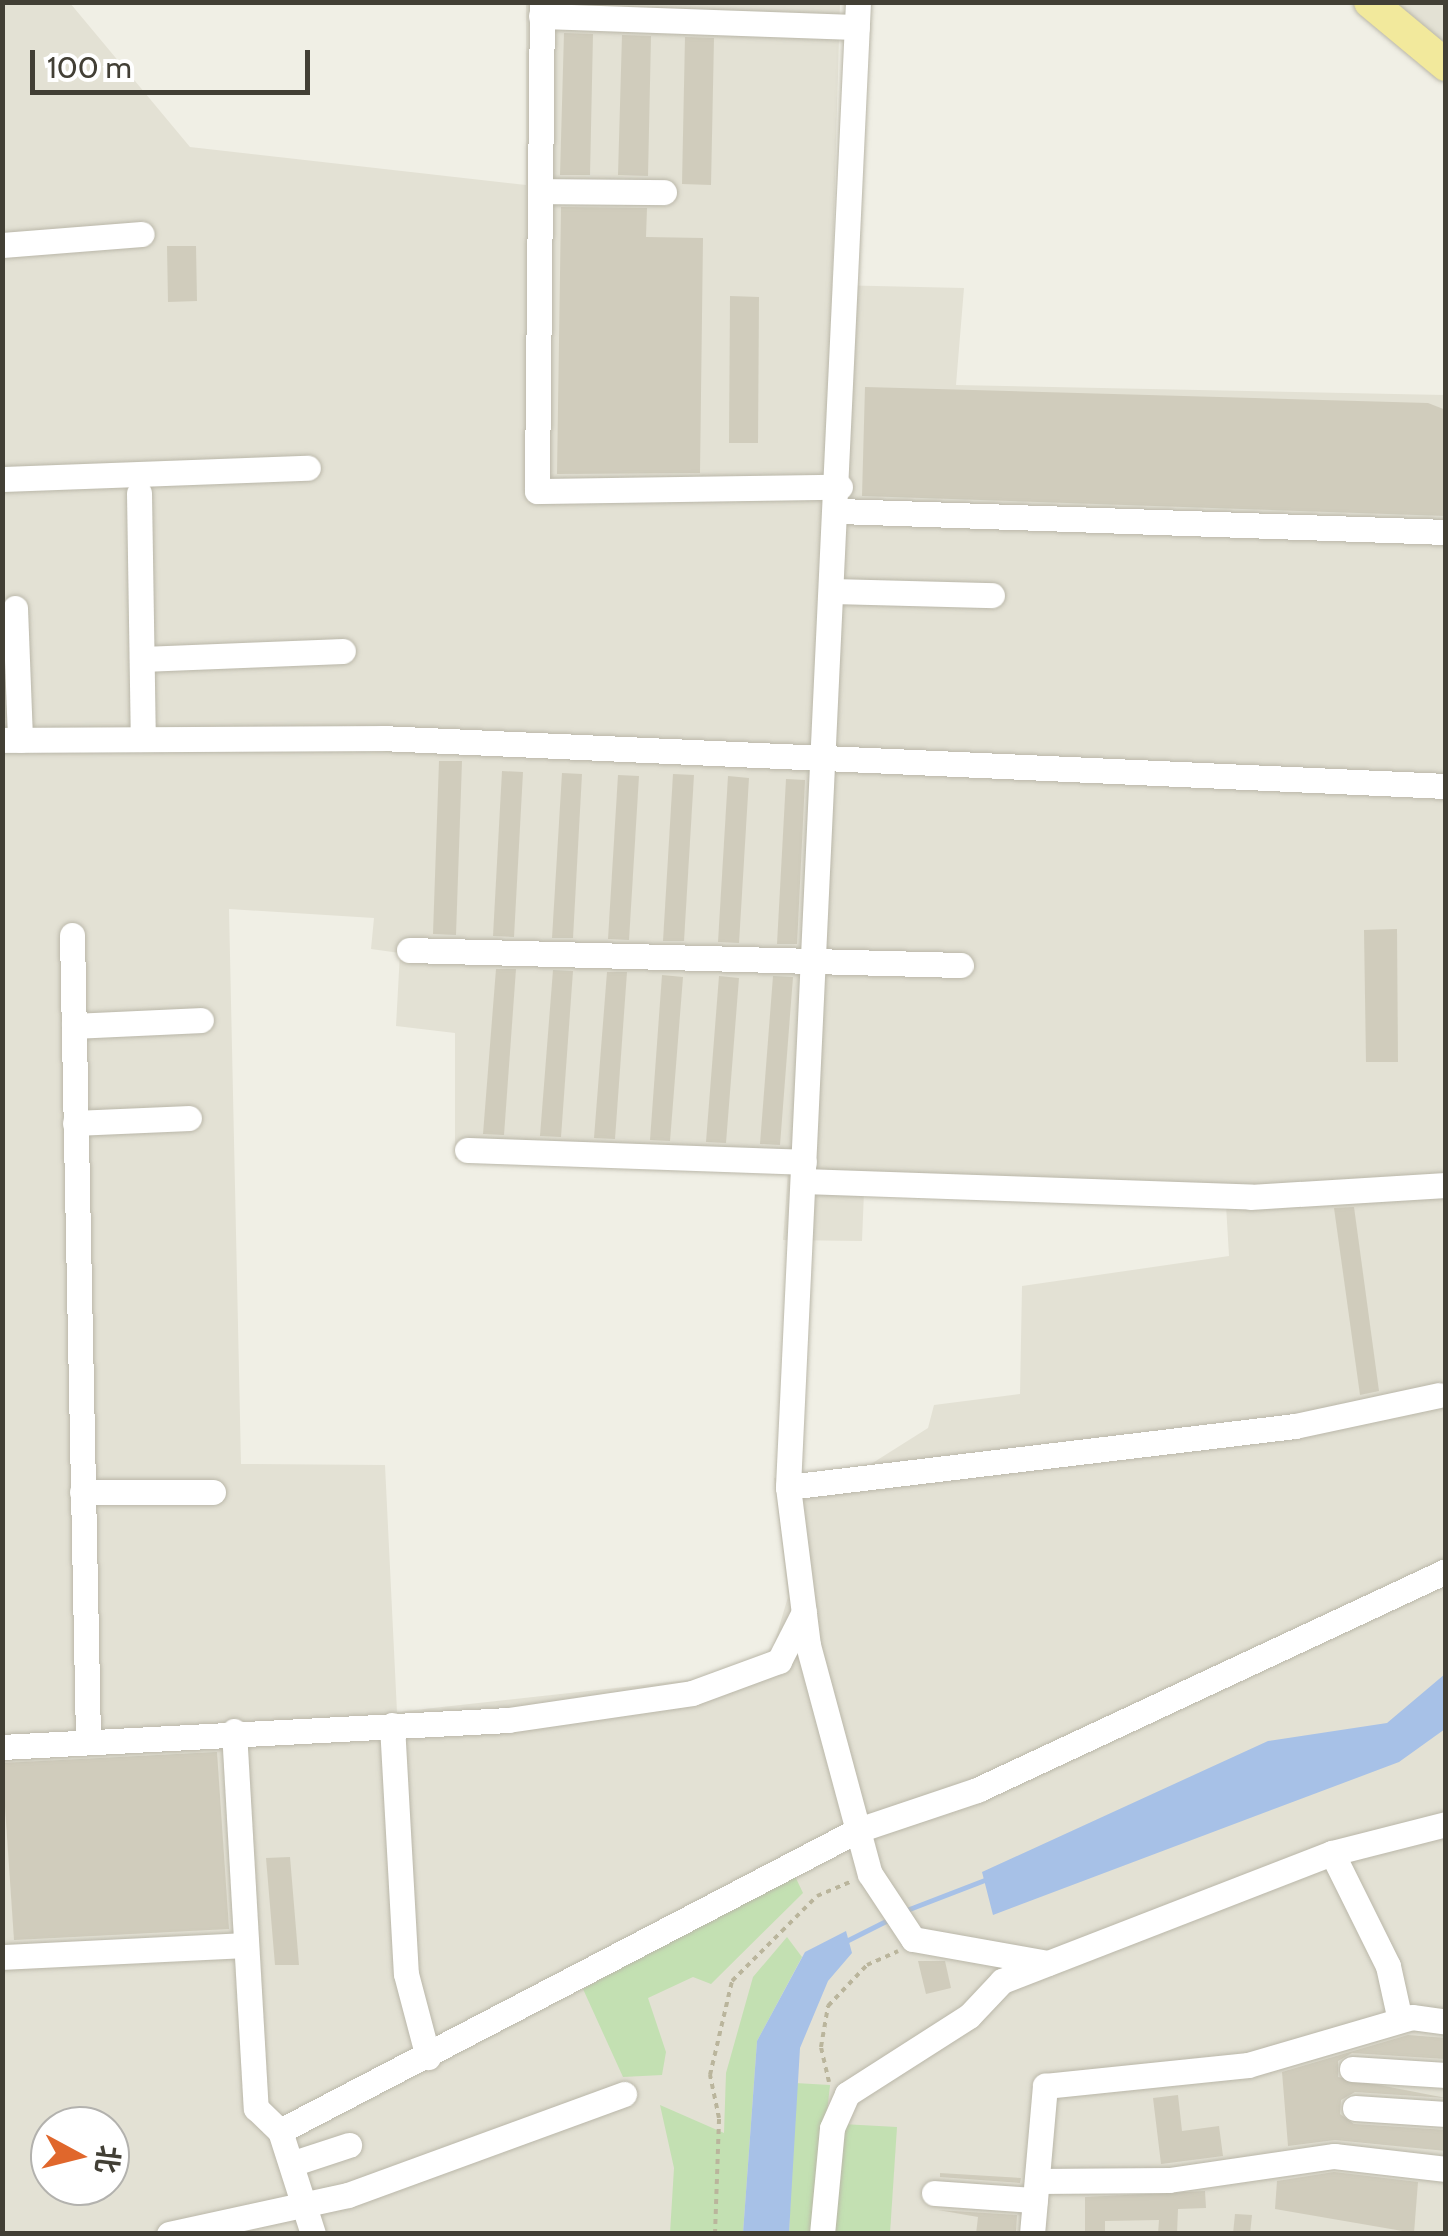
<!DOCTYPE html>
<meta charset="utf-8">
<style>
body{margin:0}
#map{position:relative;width:1448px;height:2236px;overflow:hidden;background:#f0efe5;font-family:Cabin,"Noto Sans SC",sans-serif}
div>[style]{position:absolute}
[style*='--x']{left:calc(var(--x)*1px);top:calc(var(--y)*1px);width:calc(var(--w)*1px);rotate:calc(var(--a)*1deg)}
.residential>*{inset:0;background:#e3e1d4}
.green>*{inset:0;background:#c3e0b2}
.water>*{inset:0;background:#a7c1e7}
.stream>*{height:5px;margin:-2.5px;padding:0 2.5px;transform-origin:2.5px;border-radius:2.5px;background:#a7c1e7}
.building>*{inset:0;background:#d0ccbc}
.path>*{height:4px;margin-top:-2px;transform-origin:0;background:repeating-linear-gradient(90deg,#bab59c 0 5px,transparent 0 10px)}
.roads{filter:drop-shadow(0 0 2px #bab7a9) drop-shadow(0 0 2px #bab7a9)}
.minor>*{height:25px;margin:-12.5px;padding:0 12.5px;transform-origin:12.5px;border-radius:12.5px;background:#fff}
.major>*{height:32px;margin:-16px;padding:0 16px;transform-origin:16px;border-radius:16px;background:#f2e99c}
span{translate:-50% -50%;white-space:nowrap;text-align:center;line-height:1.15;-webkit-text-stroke:9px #fff;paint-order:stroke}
.frame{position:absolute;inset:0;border:5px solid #423f35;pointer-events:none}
.north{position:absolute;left:30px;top:2106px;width:100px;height:100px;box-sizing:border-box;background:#fff;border:2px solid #b3b2ae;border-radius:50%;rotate:97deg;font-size:28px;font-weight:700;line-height:40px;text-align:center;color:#423f35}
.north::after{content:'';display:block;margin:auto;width:35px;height:45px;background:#e0672c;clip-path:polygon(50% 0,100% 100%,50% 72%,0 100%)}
.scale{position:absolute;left:30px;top:50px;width:280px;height:45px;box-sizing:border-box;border:5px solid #423f35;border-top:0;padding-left:12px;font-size:30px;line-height:35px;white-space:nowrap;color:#423f35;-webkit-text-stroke:8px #fff;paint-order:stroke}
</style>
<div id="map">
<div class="residential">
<i style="clip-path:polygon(evenodd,3px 3px,70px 3px,190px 147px,526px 185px,526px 3px,840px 3px,832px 285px,964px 288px,956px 385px,1445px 395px,1445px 2233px,3px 2234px,3px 3px,229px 909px,374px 918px,371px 949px,400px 953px,396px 1026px,455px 1033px,455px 1159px,788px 1172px,783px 1240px,862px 1241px,864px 1192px,1226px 1205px,1229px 1256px,1022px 1286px,1020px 1394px,934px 1405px,928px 1428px,871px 1464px,774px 1478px,788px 1597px,772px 1651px,698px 1679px,397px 1712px,385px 1465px,241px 1464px,229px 909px,3px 3px,50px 2126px,110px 2126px,110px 2186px,50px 2186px,50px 2126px)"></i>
<i style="clip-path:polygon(1364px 3px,1445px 3px,1445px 75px)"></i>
</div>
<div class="green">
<i style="clip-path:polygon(793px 1872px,803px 1893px,711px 1984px,693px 1977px,648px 1998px,666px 2052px,662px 2075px,623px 2077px,583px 1989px)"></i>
<i style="clip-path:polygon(787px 1937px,802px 1957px,757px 2041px,743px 2233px,670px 2233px,674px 2168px,660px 2105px,724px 2133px,726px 2073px,753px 1977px)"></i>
<i style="clip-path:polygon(795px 2083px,830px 2085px,814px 2233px,789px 2234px)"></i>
<i style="clip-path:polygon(842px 2124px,897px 2127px,890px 2233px,832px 2234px)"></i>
</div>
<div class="water">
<i style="clip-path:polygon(1445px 1674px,1445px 1729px,1399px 1762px,993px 1915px,982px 1872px,1268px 1741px,1387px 1723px)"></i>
<i style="clip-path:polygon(846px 1931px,852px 1953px,828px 1981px,800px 2048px,789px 2233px,743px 2233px,757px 2041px,805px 1952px)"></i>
</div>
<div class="stream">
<i style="--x:904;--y:1911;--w:89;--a:-21.1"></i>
<i style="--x:846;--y:1941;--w:49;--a:-26.6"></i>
</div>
<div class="building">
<i style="clip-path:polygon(564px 33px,593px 34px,590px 175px,560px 175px)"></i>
<i style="clip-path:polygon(622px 35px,651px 36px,648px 176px,618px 175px)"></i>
<i style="clip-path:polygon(685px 37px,714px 38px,711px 185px,682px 184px)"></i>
<i style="clip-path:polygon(561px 207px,647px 208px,646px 237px,703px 238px,700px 473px,557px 474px)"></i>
<i style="clip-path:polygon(167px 246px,196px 246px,197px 301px,168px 302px)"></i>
<i style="clip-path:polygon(730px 296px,759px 297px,758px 443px,729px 443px)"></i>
<i style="clip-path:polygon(865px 387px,1428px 403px,1446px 410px,1446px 516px,862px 496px)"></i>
<i style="clip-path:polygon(439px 761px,462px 761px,456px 935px,433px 934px)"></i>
<i style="clip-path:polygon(502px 771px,523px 772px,514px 937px,493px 936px)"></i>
<i style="clip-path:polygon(562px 773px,582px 774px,573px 938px,552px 938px)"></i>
<i style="clip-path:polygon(673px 774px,694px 775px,684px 941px,663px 941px)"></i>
<i style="clip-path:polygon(618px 775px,639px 776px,629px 940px,608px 939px)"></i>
<i style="clip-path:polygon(728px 776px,749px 778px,739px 943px,718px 942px)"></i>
<i style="clip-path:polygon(786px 779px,805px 780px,797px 944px,777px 944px)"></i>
<i style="clip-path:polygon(1397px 929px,1398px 1062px,1366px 1062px,1364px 930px)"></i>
<i style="clip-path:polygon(496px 969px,516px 969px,504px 1135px,483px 1134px)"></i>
<i style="clip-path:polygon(553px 970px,573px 971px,561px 1137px,540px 1136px)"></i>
<i style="clip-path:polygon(607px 972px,627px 972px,615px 1139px,594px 1138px)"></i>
<i style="clip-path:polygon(662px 975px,683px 977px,670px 1141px,650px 1140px)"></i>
<i style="clip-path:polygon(719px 976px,739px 978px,726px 1143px,706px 1142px)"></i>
<i style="clip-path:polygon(773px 976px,793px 977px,780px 1145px,760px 1144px)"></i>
<i style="clip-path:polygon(1354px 1207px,1379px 1391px,1360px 1395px,1334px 1208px)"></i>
<i style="clip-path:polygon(217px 1752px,229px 1929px,14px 1940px,2px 1763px)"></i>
<i style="clip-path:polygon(290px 1857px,299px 1965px,275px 1965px,266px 1858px)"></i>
<i style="clip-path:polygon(918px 1961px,945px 1961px,951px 1988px,926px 1994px)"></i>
<i style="clip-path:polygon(1408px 2035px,1446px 2038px,1446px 2059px,1352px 2053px,1338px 2061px,1338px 2077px,1446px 2098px,1355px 2092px,1341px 2100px,1340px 2114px,1354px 2124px,1446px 2130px,1446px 2151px,1335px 2140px,1288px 2146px,1282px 2072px)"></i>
<i style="clip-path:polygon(1178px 2095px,1182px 2131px,1219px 2126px,1223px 2156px,1161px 2164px,1153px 2098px)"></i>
<i style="clip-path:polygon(1334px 2172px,1418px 2182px,1414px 2233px,1275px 2209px,1277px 2181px)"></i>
<i style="clip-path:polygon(940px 2173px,1021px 2178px,1020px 2183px,940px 2177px)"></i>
<i style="clip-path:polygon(1205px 2191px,1206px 2208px,1178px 2209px,1177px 2234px,1158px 2234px,1159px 2220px,1105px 2221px,1105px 2234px,1085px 2234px,1085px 2197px)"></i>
<i style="clip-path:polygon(938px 2210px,1017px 2215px,1016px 2231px,976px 2234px,978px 2217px)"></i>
<i style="clip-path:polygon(1235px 2214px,1252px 2215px,1250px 2234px,1233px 2234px)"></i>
</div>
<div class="path">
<i style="--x:829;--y:2082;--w:36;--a:-103"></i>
<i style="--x:821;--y:2047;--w:42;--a:-80.3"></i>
<i style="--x:828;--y:2006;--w:57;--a:-46.4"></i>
<i style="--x:867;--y:1965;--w:34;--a:-24"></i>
<i style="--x:715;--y:2234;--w:116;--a:-88"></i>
<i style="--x:719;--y:2118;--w:44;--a:-101.8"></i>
<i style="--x:710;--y:2075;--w:97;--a:-76.8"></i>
<i style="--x:732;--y:1981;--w:120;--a:-45"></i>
<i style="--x:817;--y:1896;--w:38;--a:-23"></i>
</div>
<div class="roads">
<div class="minor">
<i style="--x:542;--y:2;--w:489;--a:90.6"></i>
<i style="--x:537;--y:491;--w:303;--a:-0.8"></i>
<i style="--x:858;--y:2;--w:1487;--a:92.7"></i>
<i style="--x:788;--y:1487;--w:159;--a:82.8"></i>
<i style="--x:808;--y:1645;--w:237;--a:74.9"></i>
<i style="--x:870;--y:1874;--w:78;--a:56.5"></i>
<i style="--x:913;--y:1939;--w:137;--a:10.1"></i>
<i style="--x:541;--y:16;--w:316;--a:2"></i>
<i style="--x:540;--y:191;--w:124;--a:0.5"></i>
<i style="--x:2;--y:245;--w:140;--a:-4.5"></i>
<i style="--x:2;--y:479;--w:306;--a:-2.1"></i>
<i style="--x:139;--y:493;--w:246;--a:89.1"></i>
<i style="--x:839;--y:511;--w:607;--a:1.98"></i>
<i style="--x:835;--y:591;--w:157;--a:1.5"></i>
<i style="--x:15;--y:608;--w:132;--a:87.8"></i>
<i style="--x:142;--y:659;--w:201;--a:-2.3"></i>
<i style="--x:2;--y:740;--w:379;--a:-0.3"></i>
<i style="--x:381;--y:738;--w:1066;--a:2.58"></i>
<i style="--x:72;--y:935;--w:806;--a:88.86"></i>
<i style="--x:409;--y:950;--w:552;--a:1.56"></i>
<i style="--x:74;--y:1026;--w:127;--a:-2.7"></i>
<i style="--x:75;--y:1123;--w:114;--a:-2.5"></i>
<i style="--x:467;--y:1150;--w:337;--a:2"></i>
<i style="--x:803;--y:1181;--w:447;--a:2"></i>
<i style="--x:1250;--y:1197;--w:196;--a:-3.5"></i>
<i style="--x:788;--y:1487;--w:511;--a:-6.86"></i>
<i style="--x:1295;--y:1426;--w:147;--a:-12.1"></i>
<i style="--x:82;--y:1492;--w:131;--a:0"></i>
<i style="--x:392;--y:1725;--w:249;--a:86.8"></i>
<i style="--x:406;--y:1974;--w:86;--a:75.2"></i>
<i style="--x:234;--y:1731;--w:378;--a:86.7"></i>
<i style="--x:256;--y:2108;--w:33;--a:44"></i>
<i style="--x:280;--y:2131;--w:108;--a:72.2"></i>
<i style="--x:2;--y:1747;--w:507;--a:-3.05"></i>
<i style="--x:508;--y:1720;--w:186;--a:-8.3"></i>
<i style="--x:692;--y:1693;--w:93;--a:-20.2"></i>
<i style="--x:779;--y:1661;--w:55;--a:-63"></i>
<i style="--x:1332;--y:1853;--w:126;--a:63.6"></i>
<i style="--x:1388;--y:1966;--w:55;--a:77.5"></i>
<i style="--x:2;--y:1957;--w:242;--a:-2.8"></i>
<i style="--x:1352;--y:2069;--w:94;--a:3.7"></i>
<i style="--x:1355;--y:2108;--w:91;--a:3.8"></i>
<i style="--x:280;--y:2131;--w:652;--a:-27.51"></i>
<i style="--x:858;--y:1830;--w:126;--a:-18.6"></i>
<i style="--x:977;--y:1790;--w:518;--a:-25.03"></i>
<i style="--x:294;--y:2163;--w:58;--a:-18.1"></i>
<i style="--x:1037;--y:2181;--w:132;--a:-0.4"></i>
<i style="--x:1169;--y:2180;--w:167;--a:-8.3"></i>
<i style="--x:1334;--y:2156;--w:113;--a:6.6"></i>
<i style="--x:934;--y:2193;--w:101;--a:4"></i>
<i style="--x:169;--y:2234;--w:183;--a:-12.3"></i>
<i style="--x:348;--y:2195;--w:294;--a:-20.1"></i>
<i style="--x:822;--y:2234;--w:106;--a:-84.6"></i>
<i style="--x:832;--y:2128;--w:37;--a:-66"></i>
<i style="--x:847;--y:2094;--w:145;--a:-32.6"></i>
<i style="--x:969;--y:2016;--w:48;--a:-46.7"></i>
<i style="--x:1002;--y:1981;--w:354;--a:-21.2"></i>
<i style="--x:1332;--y:1853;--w:118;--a:-14.3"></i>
<i style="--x:1032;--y:2234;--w:149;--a:-85"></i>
<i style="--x:1045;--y:2086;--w:204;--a:-5.9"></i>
<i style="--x:1248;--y:2065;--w:171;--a:-16.3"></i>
<i style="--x:1412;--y:2017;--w:34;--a:8"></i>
</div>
<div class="major">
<i style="--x:1370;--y:2;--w:99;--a:39.7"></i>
</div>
</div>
<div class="frame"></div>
<div class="north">北</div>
<div class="scale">100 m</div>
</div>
